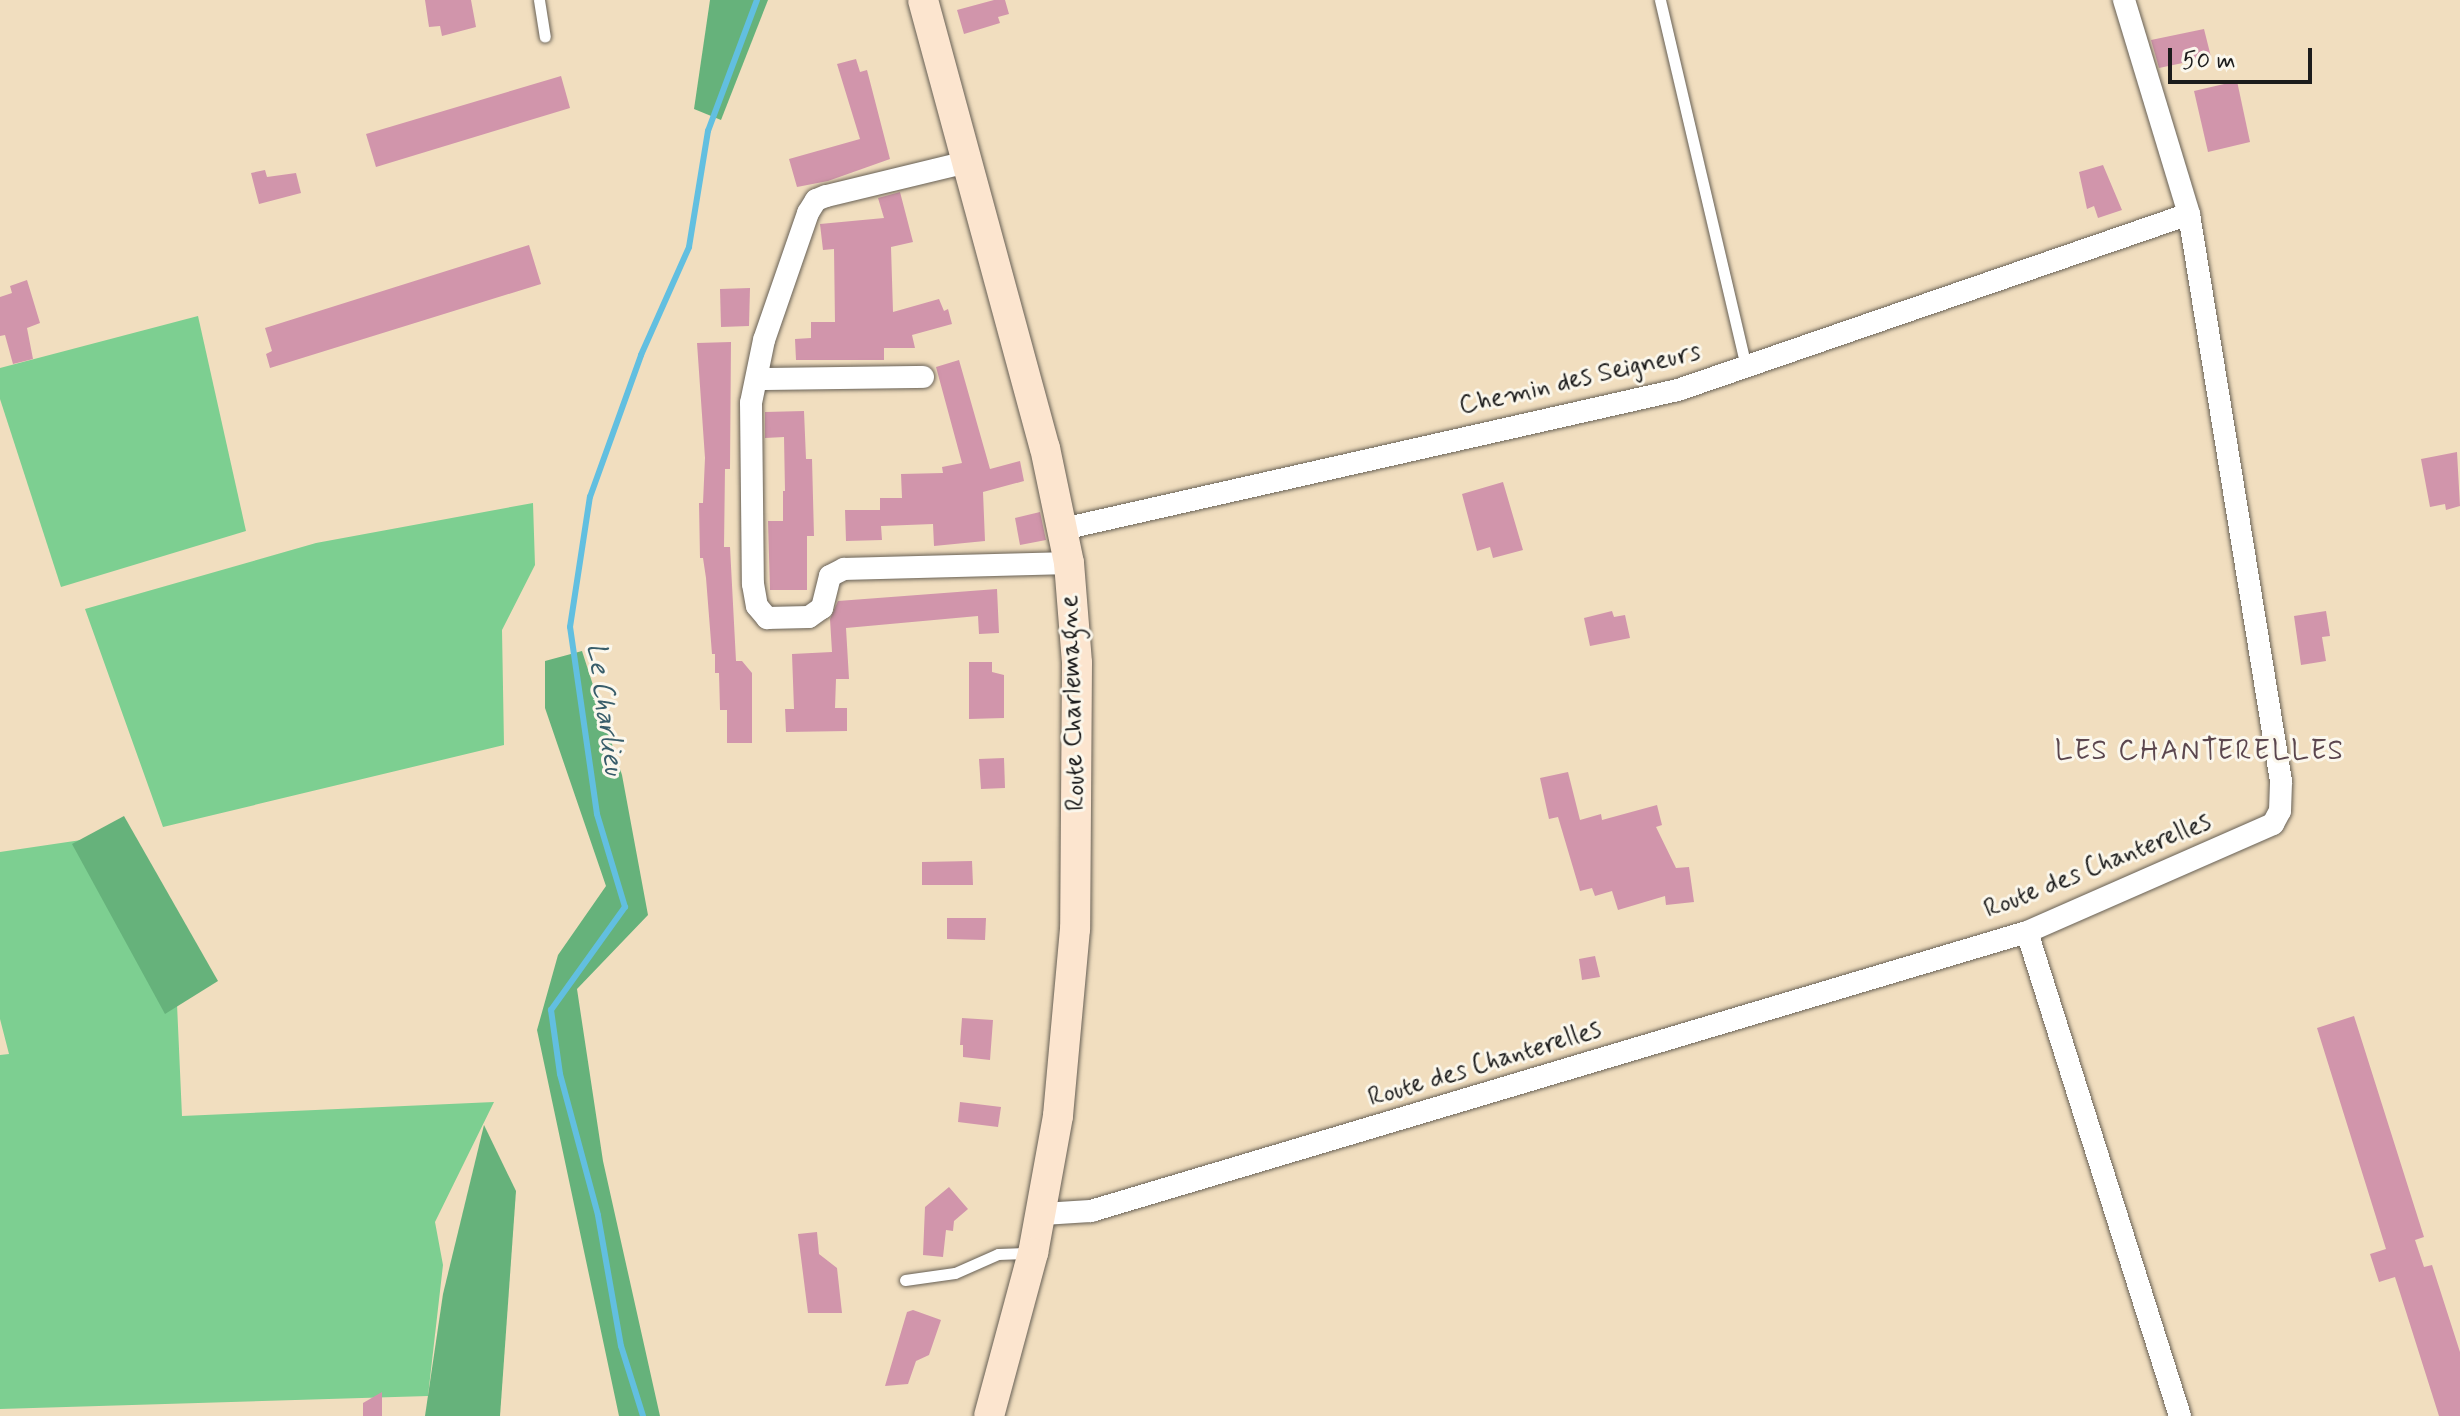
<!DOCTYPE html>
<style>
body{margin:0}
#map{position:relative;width:2460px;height:1416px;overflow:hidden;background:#f1debf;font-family:Mynerve,sans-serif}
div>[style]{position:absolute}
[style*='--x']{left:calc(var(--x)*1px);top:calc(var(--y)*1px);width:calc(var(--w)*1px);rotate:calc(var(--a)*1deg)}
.green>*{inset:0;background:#7dcf91}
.forest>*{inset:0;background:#66b27b}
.stream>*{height:6px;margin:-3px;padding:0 3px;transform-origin:3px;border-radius:3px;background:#62bfe0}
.building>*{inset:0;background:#d195ab}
.roads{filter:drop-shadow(0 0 2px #676055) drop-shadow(0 0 2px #676055)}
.service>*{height:11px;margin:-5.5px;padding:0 5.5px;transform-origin:5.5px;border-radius:5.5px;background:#fff}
.minor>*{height:22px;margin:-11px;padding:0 11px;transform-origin:11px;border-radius:11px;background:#fff}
.secondary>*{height:30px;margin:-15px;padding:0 15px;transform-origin:15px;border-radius:15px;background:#fce5cf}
span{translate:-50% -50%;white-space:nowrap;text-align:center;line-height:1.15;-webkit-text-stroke:6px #fbf7ec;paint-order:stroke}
.street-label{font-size:26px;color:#1c1c1c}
.water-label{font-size:28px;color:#385d6a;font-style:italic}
.neighbourhood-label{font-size:28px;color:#5b464e;letter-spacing:2px}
.scale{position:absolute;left:2168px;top:48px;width:144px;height:36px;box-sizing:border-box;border:4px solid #1c1c1c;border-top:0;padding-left:10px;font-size:24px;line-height:28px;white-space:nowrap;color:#1c1c1c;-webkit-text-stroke:6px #fbf7ec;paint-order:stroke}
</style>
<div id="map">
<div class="green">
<i style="clip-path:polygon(198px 316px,246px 531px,61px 587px,0 399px,0 368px)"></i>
<i style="clip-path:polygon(533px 503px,535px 565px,502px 630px,504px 745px,163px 827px,85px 609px,316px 543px)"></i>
<i style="clip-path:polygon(88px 839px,177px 1004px,182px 1116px,494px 1102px,435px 1222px,443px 1265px,428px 1396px,0 1409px,0 1055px,9px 1054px,0 1019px,0 852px)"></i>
</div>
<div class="forest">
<i style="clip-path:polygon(710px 0,768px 0,721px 120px,694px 109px)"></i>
<i style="clip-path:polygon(582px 651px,622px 775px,648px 915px,577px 989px,603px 1161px,660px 1416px,619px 1416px,537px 1030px,558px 955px,606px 886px,545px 708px,545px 661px)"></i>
<i style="clip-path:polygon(124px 816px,218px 981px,165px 1014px,72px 844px)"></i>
<i style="clip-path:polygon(484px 1125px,516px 1191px,500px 1416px,425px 1416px,443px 1294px)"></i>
</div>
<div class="stream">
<i style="--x:643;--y:1416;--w:73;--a:-107.4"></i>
<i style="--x:621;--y:1346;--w:133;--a:-100"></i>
<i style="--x:598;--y:1215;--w:146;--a:-105.1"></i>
<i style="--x:560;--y:1074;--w:65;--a:-98"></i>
<i style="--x:551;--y:1010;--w:127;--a:-54.3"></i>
<i style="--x:625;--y:907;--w:97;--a:-106.8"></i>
<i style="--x:597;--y:814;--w:189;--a:-98.2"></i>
<i style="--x:570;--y:627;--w:132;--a:-81.3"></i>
<i style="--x:590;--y:497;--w:151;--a:-70.2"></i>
<i style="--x:641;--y:355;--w:118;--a:-66"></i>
<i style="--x:689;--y:247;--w:118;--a:-80.7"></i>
<i style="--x:708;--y:131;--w:140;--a:-69.5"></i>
</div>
<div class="building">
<i style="clip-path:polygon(425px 0,471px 0,476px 27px,442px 36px,440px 26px,429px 27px)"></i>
<i style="clip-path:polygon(994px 0,1005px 0,1009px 14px,998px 17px,1000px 23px,964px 34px,957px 10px)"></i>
<i style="clip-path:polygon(2204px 29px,2211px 57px,2159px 68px,2151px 40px)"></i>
<i style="clip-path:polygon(856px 59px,860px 72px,867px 70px,890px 159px,828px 181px,797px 187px,789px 159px,860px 139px,837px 64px)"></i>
<i style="clip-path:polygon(561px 76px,570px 108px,376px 167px,366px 134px)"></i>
<i style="clip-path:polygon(2237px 81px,2250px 142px,2208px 152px,2194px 91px)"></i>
<i style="clip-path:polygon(2103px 165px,2122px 210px,2098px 218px,2094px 206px,2087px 209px,2079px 172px)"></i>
<i style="clip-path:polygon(265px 170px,267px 177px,296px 173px,301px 193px,259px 204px,251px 173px)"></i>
<i style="clip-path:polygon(900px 192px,913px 242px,891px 247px,893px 312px,939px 299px,944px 311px,948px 309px,952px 324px,912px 335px,915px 348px,884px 348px,884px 360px,796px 360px,795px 339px,811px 338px,811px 322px,835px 322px,834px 249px,823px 250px,820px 224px,884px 218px,878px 198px)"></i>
<i style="clip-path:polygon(529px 245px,541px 284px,270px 368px,266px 354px,272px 351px,265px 328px)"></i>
<i style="clip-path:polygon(27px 280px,40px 323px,27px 328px,33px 359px,13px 364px,5px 335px,0 336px,0 297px,12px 293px,10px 286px)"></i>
<i style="clip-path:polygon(750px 288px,749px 326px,721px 327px,720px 289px)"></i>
<i style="clip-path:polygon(731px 342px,730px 469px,725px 469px,724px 547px,730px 547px,736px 661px,742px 661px,752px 673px,752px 743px,727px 743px,727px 710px,720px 710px,719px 673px,715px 673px,715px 654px,712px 654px,706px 578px,703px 558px,700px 558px,699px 503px,703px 503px,705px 458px,697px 343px)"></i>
<i style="clip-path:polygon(959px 360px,990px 469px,1020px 461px,1024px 481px,983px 492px,985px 541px,934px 546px,933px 524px,881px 526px,882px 540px,846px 541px,845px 510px,880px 510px,880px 498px,902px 498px,901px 474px,943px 473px,942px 467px,962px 463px,936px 367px)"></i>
<i style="clip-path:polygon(804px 411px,806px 459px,812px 459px,814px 536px,807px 536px,807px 590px,770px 590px,768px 521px,783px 521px,783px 491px,785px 491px,784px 437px,765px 438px,765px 412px)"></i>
<i style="clip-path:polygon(2457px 452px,2460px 506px,2446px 510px,2445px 504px,2430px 507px,2421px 459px)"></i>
<i style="clip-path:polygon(1503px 482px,1523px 550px,1493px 558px,1490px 547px,1477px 551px,1462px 494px)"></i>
<i style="clip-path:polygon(1040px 512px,1046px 540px,1020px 545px,1015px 518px)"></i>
<i style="clip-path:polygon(997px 589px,999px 633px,979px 634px,978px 616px,846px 628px,849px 679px,836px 679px,835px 708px,847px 708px,847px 731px,786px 732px,785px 709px,794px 709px,792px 654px,832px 652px,830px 619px,838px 601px)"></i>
<i style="clip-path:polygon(1612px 611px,1614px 617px,1625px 615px,1630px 638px,1590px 646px,1584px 618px)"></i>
<i style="clip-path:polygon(2326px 611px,2330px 636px,2322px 637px,2326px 661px,2301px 665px,2294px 616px)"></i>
<i style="clip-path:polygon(969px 662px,992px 662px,992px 672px,1004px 675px,1004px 718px,969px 719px)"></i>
<i style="clip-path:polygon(1004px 758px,1005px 788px,981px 789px,979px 759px)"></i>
<i style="clip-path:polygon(1568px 772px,1580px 820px,1601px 814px,1602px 820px,1657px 805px,1662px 825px,1656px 827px,1676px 868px,1689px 867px,1694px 902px,1666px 905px,1665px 896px,1618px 910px,1612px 891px,1595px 896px,1592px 888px,1580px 891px,1558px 817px,1549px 819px,1540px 778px)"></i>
<i style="clip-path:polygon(972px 861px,973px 885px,922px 885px,922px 862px)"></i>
<i style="clip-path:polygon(947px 918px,986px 918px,985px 940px,947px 939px)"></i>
<i style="clip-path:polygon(1595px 956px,1600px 977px,1582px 980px,1579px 959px)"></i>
<i style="clip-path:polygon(2354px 1016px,2424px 1237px,2415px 1240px,2424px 1267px,2432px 1265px,2460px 1352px,2460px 1416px,2439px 1416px,2395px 1277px,2379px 1282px,2370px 1254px,2386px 1249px,2317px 1028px)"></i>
<i style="clip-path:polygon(962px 1018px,993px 1020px,990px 1060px,963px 1057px,963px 1045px,960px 1045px)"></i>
<i style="clip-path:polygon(960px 1102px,1001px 1107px,998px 1127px,958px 1122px)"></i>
<i style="clip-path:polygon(949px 1187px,968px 1209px,954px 1221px,953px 1231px,946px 1230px,943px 1257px,923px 1255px,925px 1207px)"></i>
<i style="clip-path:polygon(817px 1232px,819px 1254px,837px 1268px,842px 1313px,808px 1313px,798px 1234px)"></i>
<i style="clip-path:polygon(913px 1310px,941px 1320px,929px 1355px,916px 1361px,908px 1384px,885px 1386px,907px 1312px)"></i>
<i style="clip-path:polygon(382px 1392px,382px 1416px,363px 1416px,363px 1403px)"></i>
</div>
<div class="roads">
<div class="service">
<i style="--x:539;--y:0;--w:37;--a:81"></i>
<i style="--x:1660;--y:0;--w:377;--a:76.8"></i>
<i style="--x:905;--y:1280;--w:50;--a:-8"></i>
<i style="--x:955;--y:1273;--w:47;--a:-23.8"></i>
<i style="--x:998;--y:1254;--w:34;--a:-2"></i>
</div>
<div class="minor">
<i style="--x:967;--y:162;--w:145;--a:166.4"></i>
<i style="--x:826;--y:196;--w:11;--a:158"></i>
<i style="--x:816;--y:200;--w:15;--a:122"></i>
<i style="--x:808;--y:213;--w:134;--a:109.1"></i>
<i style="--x:764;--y:340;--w:64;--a:101.7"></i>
<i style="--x:751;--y:403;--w:181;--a:89.4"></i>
<i style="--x:753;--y:584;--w:22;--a:80"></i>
<i style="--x:757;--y:606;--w:16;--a:50"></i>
<i style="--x:767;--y:618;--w:42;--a:-1.4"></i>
<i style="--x:809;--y:617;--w:16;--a:-35"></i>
<i style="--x:822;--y:608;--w:33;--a:-76"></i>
<i style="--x:830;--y:576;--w:16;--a:-27"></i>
<i style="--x:844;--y:569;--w:225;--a:-1.5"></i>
<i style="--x:758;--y:379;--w:165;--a:-0.7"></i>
<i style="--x:1063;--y:529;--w:631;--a:-12.74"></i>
<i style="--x:1678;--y:390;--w:540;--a:-19"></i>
<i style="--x:2027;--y:932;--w:508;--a:72.46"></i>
<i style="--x:1042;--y:1214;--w:49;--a:-3.5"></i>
<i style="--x:1091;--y:1211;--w:977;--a:-16.6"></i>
<i style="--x:2027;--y:932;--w:269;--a:-23.7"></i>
<i style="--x:2273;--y:824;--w:15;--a:-62"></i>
<i style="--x:2280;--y:811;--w:30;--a:-88"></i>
<i style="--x:2281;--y:781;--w:574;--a:-99.22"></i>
<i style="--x:2189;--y:214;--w:224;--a:-106.9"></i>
</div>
<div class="secondary">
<i style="--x:923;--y:0;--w:464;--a:74.8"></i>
<i style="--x:1045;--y:448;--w:117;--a:78.2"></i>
<i style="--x:1069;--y:563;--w:100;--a:85.4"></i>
<i style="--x:1077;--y:663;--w:266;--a:90.4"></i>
<i style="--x:1075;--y:929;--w:188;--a:95.2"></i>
<i style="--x:1058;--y:1116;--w:139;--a:100.3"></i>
<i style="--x:1033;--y:1253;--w:169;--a:105.1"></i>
</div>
</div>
<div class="street-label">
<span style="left:1580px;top:380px;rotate:-13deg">Chemin des Seigneurs</span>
<span style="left:1074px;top:703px;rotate:-92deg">Route Charlemagne</span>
<span style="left:2098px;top:867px;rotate:-22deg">Route des Chanterelles</span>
<span style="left:1485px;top:1065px;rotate:-17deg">Route des Chanterelles</span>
</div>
<div class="water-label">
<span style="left:604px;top:709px;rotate:82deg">Le Charlieu</span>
</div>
<div class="neighbourhood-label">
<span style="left:2200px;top:752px">LES CHANTERELLES</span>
</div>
<div class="scale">50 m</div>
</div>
